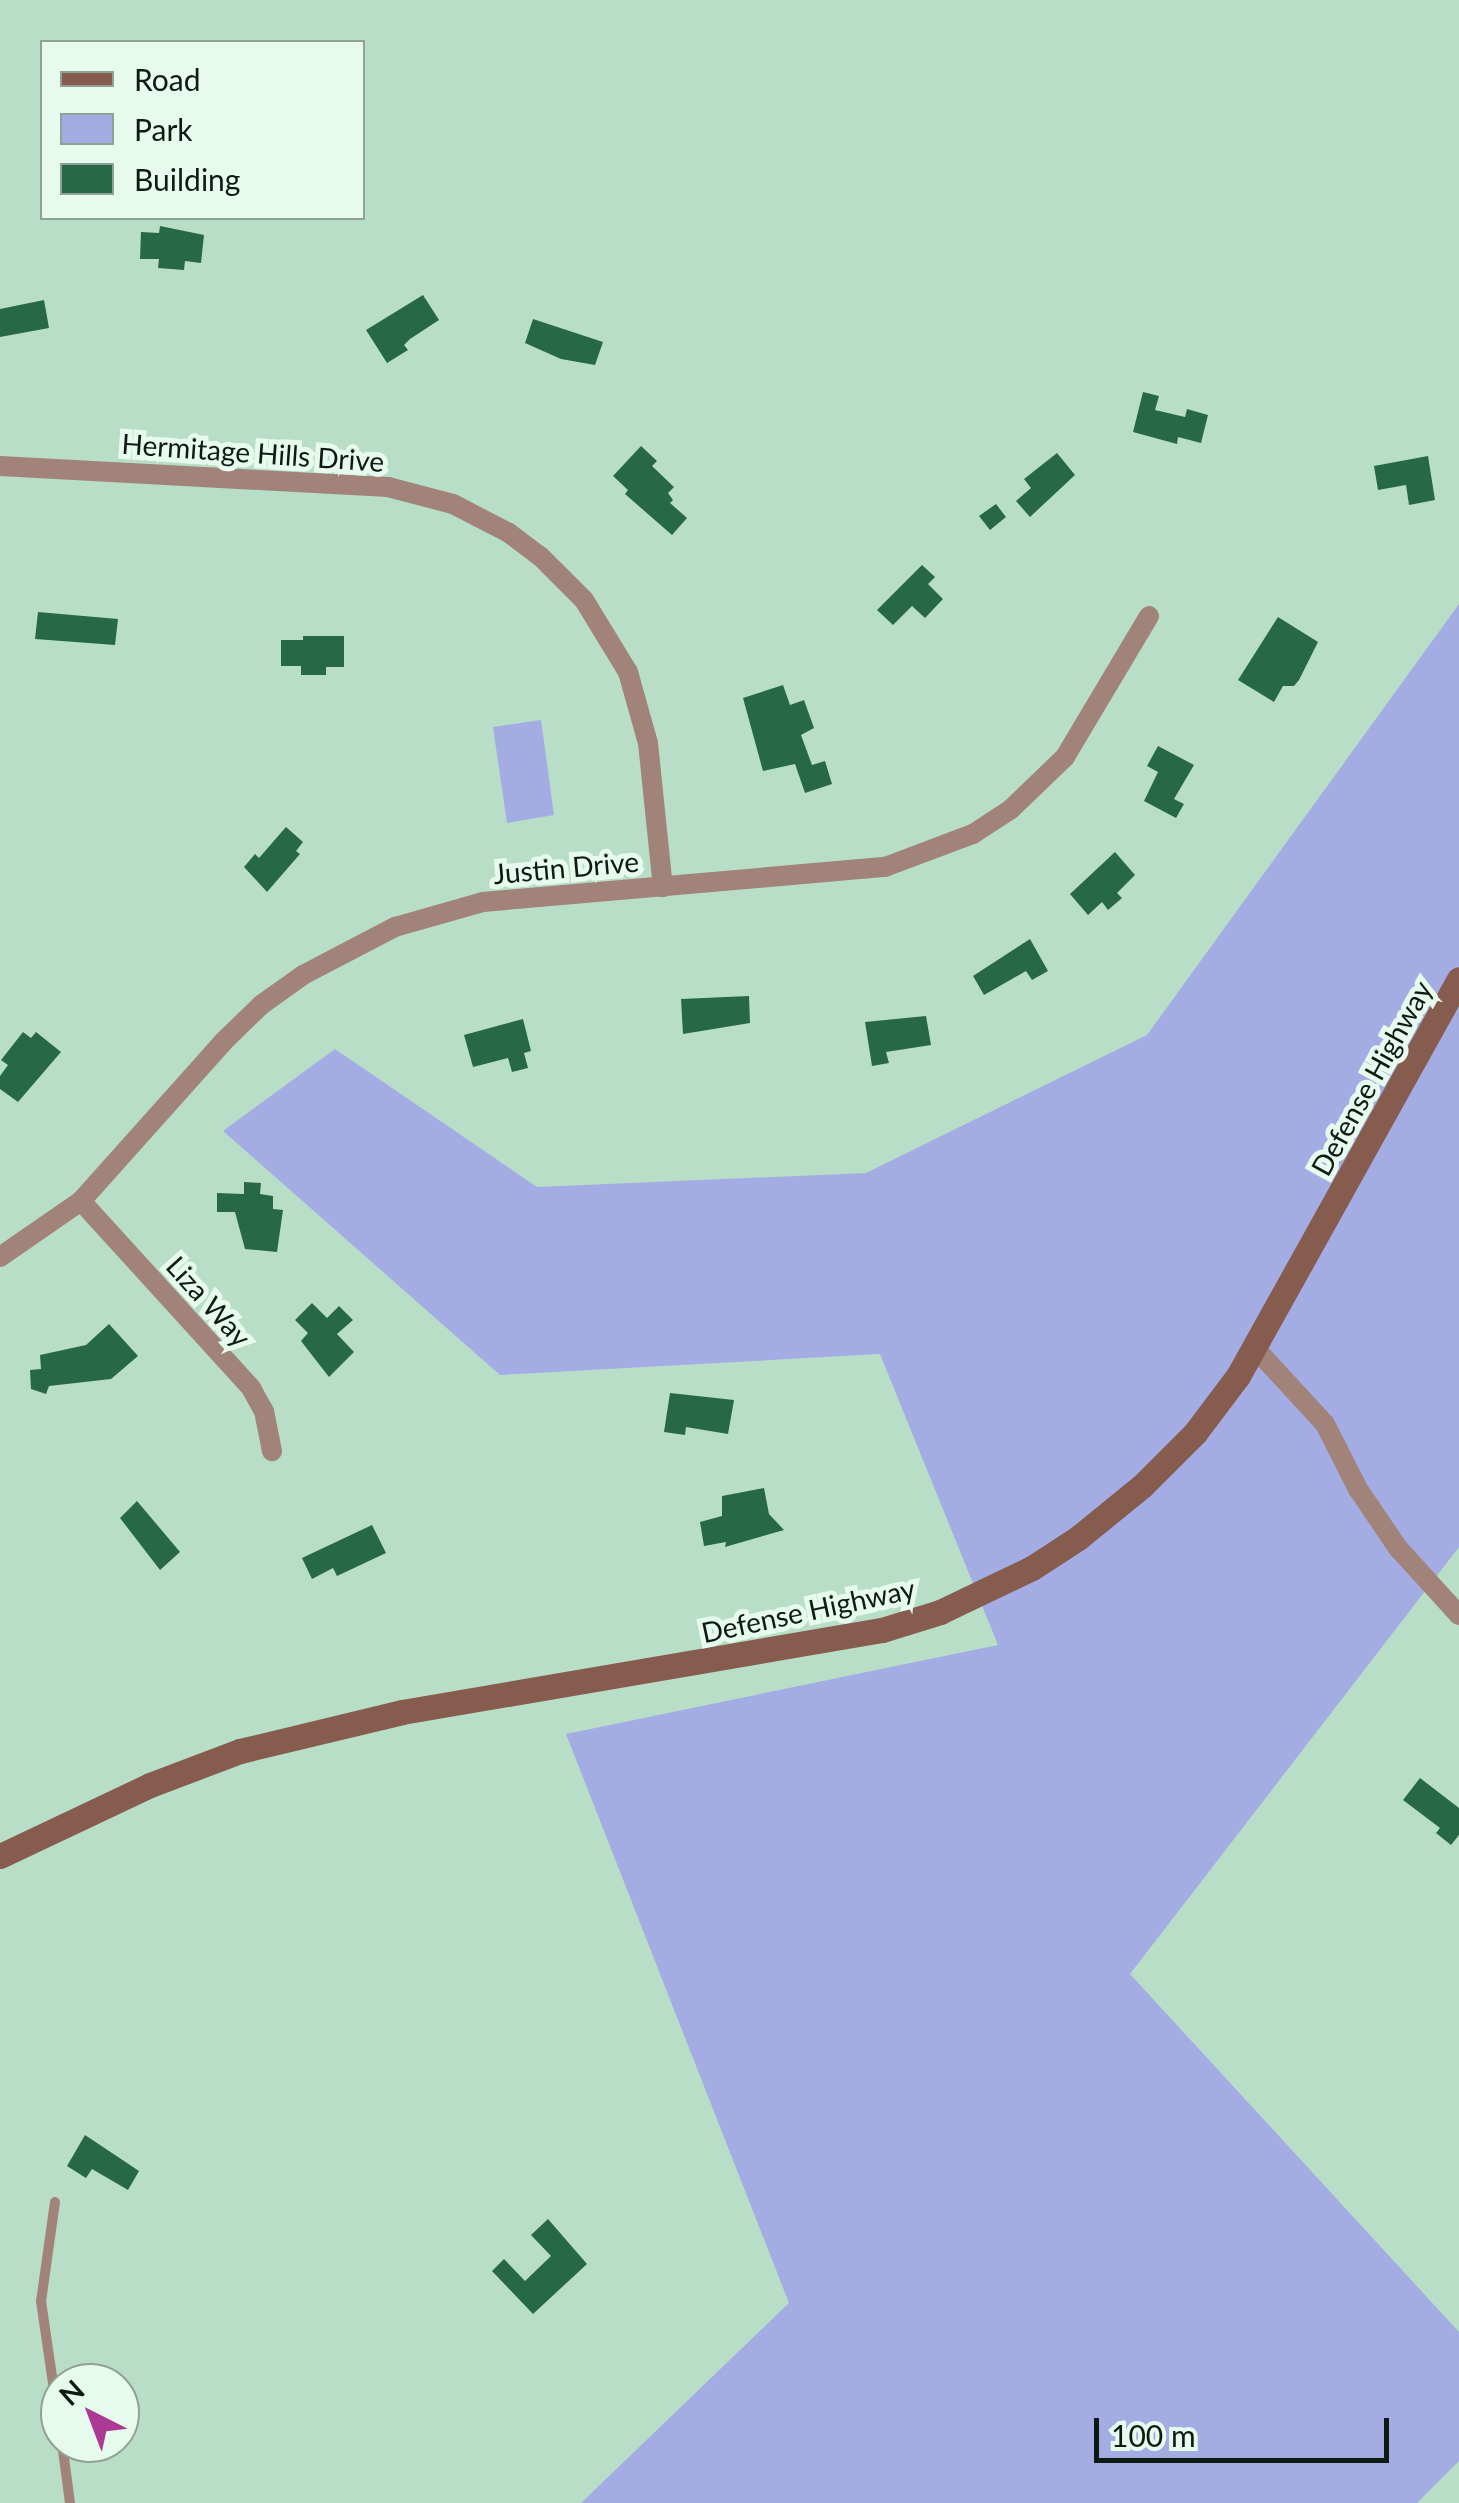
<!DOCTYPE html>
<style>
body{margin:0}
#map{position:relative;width:1459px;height:2503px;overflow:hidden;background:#b9dec7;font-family:Lato,sans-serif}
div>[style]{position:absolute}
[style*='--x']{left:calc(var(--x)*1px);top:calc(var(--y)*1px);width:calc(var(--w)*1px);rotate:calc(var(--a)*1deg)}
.green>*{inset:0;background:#a4ace4}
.building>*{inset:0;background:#276947}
.lane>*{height:10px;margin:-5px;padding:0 5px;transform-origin:5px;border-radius:5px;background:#a1837a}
.street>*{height:20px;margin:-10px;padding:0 10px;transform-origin:10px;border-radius:10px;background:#a1837a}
.secondary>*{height:25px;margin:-12.5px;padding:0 12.5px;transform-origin:12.5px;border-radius:12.5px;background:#865c4f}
span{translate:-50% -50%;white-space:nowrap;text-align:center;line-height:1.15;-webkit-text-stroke:10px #e7faee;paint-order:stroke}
.street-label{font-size:28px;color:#0d1b13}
.legend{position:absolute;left:40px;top:40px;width:325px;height:180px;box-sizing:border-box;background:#e7faee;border:2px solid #90a196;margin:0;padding:12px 18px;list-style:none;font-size:30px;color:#0d1b13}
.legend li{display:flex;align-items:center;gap:20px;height:50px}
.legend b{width:50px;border:2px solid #90a196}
.north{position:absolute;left:40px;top:2363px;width:100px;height:100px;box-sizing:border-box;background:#e7faee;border:2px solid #90a196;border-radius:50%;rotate:318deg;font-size:28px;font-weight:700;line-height:40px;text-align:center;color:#0d1b13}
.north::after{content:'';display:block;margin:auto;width:35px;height:45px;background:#ac3993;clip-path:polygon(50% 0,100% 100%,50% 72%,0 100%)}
.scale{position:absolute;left:1094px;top:2418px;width:295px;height:45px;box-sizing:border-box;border:5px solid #0d1b13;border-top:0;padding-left:12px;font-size:30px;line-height:35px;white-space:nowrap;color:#0d1b13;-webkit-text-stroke:8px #e7faee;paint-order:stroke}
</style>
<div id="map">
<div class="green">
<i style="clip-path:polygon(1459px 604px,1459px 1547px,1130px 1974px,1459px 2332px,1459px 2461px,1417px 2503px,581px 2503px,789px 2303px,566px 1734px,998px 1645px,880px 1354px,500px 1375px,223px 1131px,335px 1049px,537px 1187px,866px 1173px,1147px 1035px)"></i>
<i style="clip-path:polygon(541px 720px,554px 815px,507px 823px,493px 727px)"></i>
</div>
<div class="building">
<i style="clip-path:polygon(160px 226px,204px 235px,201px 263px,185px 261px,184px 270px,158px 268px,159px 259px,140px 259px,141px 232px,159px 233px)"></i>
<i style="clip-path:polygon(423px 295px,439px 320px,410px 339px,404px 345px,408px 350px,387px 363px,366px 330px)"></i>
<i style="clip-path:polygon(44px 300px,49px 328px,0 337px,0 309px)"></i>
<i style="clip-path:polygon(533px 319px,603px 342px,595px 365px,561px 359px,525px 343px)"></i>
<i style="clip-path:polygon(1143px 392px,1159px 396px,1155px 410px,1185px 417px,1187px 409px,1208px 415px,1201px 443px,1178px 437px,1177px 444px,1133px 432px)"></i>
<i style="clip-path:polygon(641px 446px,657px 461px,652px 466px,674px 487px,668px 493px,673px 500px,670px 503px,687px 518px,672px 535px,625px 494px,628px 490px,613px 476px)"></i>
<i style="clip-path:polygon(1057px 453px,1075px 475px,1030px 517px,1016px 501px,1031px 488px,1024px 479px)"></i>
<i style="clip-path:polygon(1428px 456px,1435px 500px,1409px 505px,1406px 485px,1378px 490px,1374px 466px)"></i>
<i style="clip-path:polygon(996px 504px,1006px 517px,990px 530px,979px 516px)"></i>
<i style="clip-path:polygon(922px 565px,935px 577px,928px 584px,943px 599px,925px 618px,912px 606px,893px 625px,877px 610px)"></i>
<i style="clip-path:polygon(38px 612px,118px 619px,115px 645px,35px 639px)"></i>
<i style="clip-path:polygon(1278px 617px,1318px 642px,1299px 680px,1294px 686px,1283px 686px,1274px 702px,1238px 680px)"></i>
<i style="clip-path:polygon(303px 636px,344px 636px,344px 667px,326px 667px,326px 675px,301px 675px,301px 666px,281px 666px,281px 640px,303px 640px)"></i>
<i style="clip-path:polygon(783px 685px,790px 705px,804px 700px,814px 728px,801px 735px,812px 765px,825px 761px,832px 784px,805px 793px,795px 764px,763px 771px,743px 698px)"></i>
<i style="clip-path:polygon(1158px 746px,1194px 765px,1174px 799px,1184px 804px,1176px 818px,1144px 801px,1158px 772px,1147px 766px)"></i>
<i style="clip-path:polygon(286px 827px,303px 842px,296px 851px,300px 854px,267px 892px,244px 867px,255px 854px,259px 858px)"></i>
<i style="clip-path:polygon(1115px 852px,1135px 875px,1117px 893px,1122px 898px,1108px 910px,1102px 902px,1088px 915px,1070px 894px)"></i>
<i style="clip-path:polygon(1030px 939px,1048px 971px,1032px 980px,1026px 971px,984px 995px,973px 976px)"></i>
<i style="clip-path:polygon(749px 996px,750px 1023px,683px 1034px,681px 999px)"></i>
<i style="clip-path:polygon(926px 1016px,931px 1045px,886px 1052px,889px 1063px,872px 1066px,865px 1022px)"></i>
<i style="clip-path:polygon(523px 1019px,531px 1051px,524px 1053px,528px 1068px,512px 1072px,508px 1058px,473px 1067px,464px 1035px)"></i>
<i style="clip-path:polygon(23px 1032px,31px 1038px,36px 1032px,61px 1052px,18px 1102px,0 1089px,0 1076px,8px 1065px,1px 1060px)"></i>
<i style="clip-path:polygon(244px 1182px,261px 1183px,260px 1194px,273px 1196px,273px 1209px,283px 1210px,277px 1252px,245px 1249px,235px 1212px,217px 1212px,217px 1193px,244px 1194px)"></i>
<i style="clip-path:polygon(312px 1303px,327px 1318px,339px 1306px,353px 1320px,337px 1334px,354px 1352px,329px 1377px,301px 1341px,308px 1333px,295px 1320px)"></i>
<i style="clip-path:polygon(109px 1324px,138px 1356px,111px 1379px,49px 1386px,46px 1394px,31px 1389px,30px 1370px,41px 1369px,40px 1355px,86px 1345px)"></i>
<i style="clip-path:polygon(670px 1393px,734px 1400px,728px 1434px,686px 1427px,685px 1435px,664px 1432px)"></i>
<i style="clip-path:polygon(764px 1488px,769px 1514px,784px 1530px,725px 1547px,726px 1542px,704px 1546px,700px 1522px,722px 1516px,722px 1496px)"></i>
<i style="clip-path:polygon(137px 1501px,180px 1552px,160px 1570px,120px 1518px)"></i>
<i style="clip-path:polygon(372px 1525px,386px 1553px,337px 1576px,333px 1568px,312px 1579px,302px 1558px)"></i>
<i style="clip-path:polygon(1420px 1778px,1459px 1808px,1459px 1835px,1451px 1845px,1436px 1833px,1440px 1828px,1403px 1800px)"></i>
<i style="clip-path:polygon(85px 2135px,139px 2171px,128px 2190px,92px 2169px,86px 2178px,67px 2166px)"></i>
<i style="clip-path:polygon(548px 2219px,587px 2264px,533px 2314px,492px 2271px,504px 2259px,525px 2281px,551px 2256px,531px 2235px)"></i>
</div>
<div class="lane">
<i style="--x:55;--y:2202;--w:100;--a:98"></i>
<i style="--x:41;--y:2301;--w:132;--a:81.7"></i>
<i style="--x:62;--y:2443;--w:61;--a:82.4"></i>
</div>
<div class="street">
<i style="--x:0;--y:466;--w:389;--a:3.1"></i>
<i style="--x:388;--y:487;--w:67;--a:14.7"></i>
<i style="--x:453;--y:504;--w:63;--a:27.4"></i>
<i style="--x:509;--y:533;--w:39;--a:37"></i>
<i style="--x:540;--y:556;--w:62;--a:45"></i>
<i style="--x:584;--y:600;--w:84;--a:58.6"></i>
<i style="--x:628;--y:672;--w:74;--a:74.3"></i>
<i style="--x:648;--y:743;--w:145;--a:84.1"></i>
<i style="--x:81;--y:1201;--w:253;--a:47.7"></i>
<i style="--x:251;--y:1388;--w:26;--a:61"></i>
<i style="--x:264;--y:1411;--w:41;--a:78.7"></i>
<i style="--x:0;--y:1257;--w:98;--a:-34.7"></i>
<i style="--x:81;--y:1201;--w:213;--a:-48.2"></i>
<i style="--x:223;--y:1042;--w:53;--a:-44.2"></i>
<i style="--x:261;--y:1005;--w:52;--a:-35.5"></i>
<i style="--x:303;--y:975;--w:104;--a:-27.6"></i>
<i style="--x:395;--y:927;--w:91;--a:-15.9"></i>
<i style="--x:483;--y:902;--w:404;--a:-5"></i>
<i style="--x:885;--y:867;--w:94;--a:-20.6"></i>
<i style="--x:973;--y:834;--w:45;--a:-33.3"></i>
<i style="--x:1011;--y:809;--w:75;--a:-43.9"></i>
<i style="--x:1065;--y:757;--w:164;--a:-59.2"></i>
<i style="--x:1255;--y:1348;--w:103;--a:47.4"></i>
<i style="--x:1325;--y:1424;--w:73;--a:63.1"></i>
<i style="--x:1358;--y:1489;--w:71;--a:55.9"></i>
<i style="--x:1398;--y:1548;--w:91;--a:47.7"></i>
</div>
<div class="secondary">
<i style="--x:0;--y:1856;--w:166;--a:-25.3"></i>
<i style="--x:150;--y:1785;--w:96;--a:-20.7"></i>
<i style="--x:240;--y:1751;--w:167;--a:-13.5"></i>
<i style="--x:402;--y:1712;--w:487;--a:-9.7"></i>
<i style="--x:882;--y:1630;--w:61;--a:-17.2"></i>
<i style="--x:940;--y:1612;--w:102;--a:-25.6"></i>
<i style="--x:1032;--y:1568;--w:55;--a:-33.1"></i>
<i style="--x:1078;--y:1538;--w:82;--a:-39.1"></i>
<i style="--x:1142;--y:1486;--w:75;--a:-45"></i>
<i style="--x:1195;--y:1433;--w:71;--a:-53"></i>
<i style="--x:1238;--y:1376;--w:454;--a:-60.9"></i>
</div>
<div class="street-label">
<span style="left:253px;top:452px;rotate:4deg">Hermitage Hills Drive</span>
<span style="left:566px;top:867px;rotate:-5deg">Justin Drive</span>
<span style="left:1371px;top:1078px;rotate:-61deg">Defense Highway</span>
<span style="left:209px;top:1301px;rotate:48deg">Liza Way</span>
<span style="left:808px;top:1610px;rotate:-12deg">Defense Highway</span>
</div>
<ul class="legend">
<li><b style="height:12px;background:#865c4f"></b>Road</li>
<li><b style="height:28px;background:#a4ace4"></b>Park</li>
<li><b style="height:28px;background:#276947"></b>Building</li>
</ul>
<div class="north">N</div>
<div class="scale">100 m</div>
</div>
